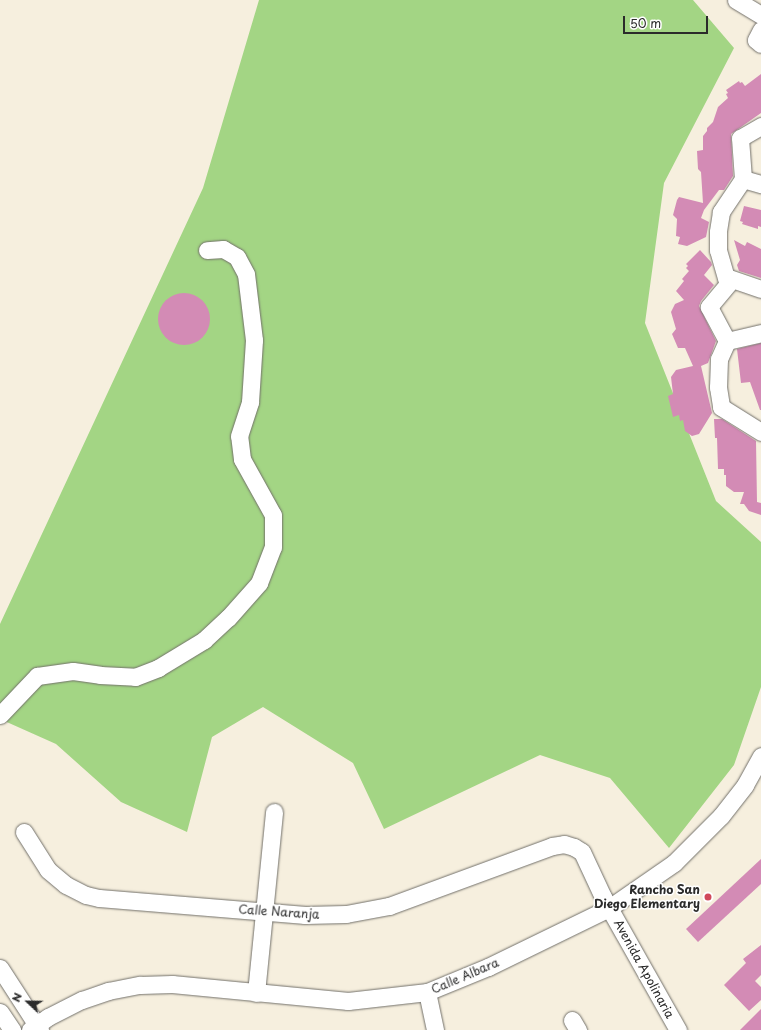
<!DOCTYPE html>
<style>
body{margin:0}
#map{position:relative;width:761px;height:1030px;overflow:hidden;background:#f6efde;font-family:"Playpen Sans",sans-serif}
div>[style]{position:absolute}
[style*='--x']{left:calc(var(--x)*1px);top:calc(var(--y)*1px);width:calc(var(--w)*1px);rotate:calc(var(--a)*1deg)}
.green>*{inset:0;background:#a3d584}
.building>*{inset:0;background:#d38bb5}
.round{border-radius:50%}
.roads{filter:drop-shadow(0 0 1px #72706a) drop-shadow(0 0 1px #72706a)}
.minor>*{height:17px;margin:-8.5px;padding:0 8.5px;transform-origin:8.5px;border-radius:8.5px;background:#fff}
.dots>*{width:11px;height:11px;translate:-50% -50%;box-sizing:border-box;border:2px solid #fff;border-radius:50%}
span{translate:-50% -50%;white-space:nowrap;text-align:center;line-height:1.15;-webkit-text-stroke:3px #fff;paint-order:stroke}
.poi-label{font-size:12px;color:#2b2b2b;font-weight:700}
.right{translate:-100% -50%;text-align:right}
.street-label{font-size:12px;color:#2b2b2b}
.north{position:absolute;left:8px;top:982px;width:40px;height:40px;-webkit-text-stroke:3px #fff;paint-order:stroke;rotate:292deg;font-size:11px;font-weight:700;line-height:16px;text-align:center;color:#2b2b2b}
.north::after{content:'';display:block;margin:auto;width:14px;height:18px;background:#2b2b2b;clip-path:polygon(50% 0,100% 100%,50% 72%,0 100%)}
.scale{position:absolute;left:623px;top:16px;width:85px;height:18px;box-sizing:border-box;border:2px solid #2b2b2b;border-top:0;padding-left:5px;font-size:12px;line-height:14px;white-space:nowrap;color:#2b2b2b;-webkit-text-stroke:3px #fff;paint-order:stroke}
</style>
<div id="map">
<div class="green">
<i style="clip-path:polygon(259px 0,693px 0,734px 48px,664px 183px,645px 323px,716px 501px,761px 542px,761px 687px,734px 765px,669px 848px,610px 778px,540px 755px,384px 829px,353px 763px,263px 707px,212px 737px,187px 832px,121px 802px,56px 744px,0 719px,0 624px,203px 188px)"></i>
</div>
<div class="building">
<i style="clip-path:polygon(761px 74px,761px 113px,731px 134px,733px 176px,724px 190px,719px 190px,704px 210px,701px 218px,709px 222px,706px 237px,687px 246px,678px 244px,680px 237px,676px 236px,677px 219px,673px 215px,677px 200px,679px 197px,703px 203px,701px 172px,698px 169px,697px 151px,703px 150px,703px 136px,707px 131px,707px 128px,713px 122px,718px 107px,728px 98px,726px 94px,728px 93px,726px 90px,739px 81px,740px 83px,742px 82px,745px 86px)"></i>
<i style="clip-path:polygon(744px 206px,761px 210px,761px 227px,758px 226px,758px 229px,742px 224px,743px 222px,740px 221px)"></i>
<i style="clip-path:polygon(734px 240px,745px 246px,747px 242px,761px 249px,761px 278px,739px 271px,737px 265px,740px 260px)"></i>
<i style="clip-path:polygon(700px 250px,711px 262px,712px 265px,704px 275px,714px 285px,701px 301px,699px 306px,716px 341px,708px 363px,701px 366px,712px 413px,699px 434px,692px 436px,685px 431px,683px 420px,680px 421px,679px 415px,673px 417px,668px 396px,673px 394px,671px 377px,676px 370px,693px 366px,685px 348px,678px 348px,672px 334px,676px 329px,671px 312px,675px 304px,684px 300px,676px 291px,684px 281px,682px 279px,689px 271px,686px 268px,688px 266px,686px 264px)"></i>
<i class="round" style="left:158px;top:293px;width:52px;height:52px"></i>
<i style="clip-path:polygon(761px 343px,761px 410px,760px 410px,750px 382px,741px 383px,737px 349px)"></i>
<i style="clip-path:polygon(714px 419px,722px 419px,756px 441px,757px 502px,761px 503px,761px 515px,749px 511px,744px 504px,740px 504px,744px 492px,734px 492px,726px 486px,726px 475px,724px 475px,724px 469px,718px 469px,717px 438px,715px 438px)"></i>
<i style="clip-path:polygon(761px 859px,761px 884px,698px 942px,686px 929px)"></i>
<i style="clip-path:polygon(761px 945px,761px 975px,755px 981px,761px 987px,761px 1000px,749px 1011px,724px 985px,746px 963px,743px 959px)"></i>
<i style="clip-path:polygon(761px 1009px,761px 1030px,740px 1030px)"></i>
</div>
<div class="roads">
<div class="minor">
<i style="--x:736;--y:0;--w:29;--a:31"></i>
<i style="--x:761;--y:30;--w:11;--a:117"></i>
<i style="--x:756;--y:40;--w:6;--a:39"></i>
<i style="--x:761;--y:126;--w:24;--a:150"></i>
<i style="--x:740;--y:138;--w:41;--a:85.8"></i>
<i style="--x:743;--y:179;--w:40;--a:124"></i>
<i style="--x:721;--y:212;--w:20;--a:99"></i>
<i style="--x:718;--y:232;--w:18;--a:90"></i>
<i style="--x:718;--y:250;--w:35;--a:74"></i>
<i style="--x:728;--y:284;--w:30;--a:130"></i>
<i style="--x:709;--y:307;--w:38;--a:62"></i>
<i style="--x:727;--y:341;--w:20;--a:114"></i>
<i style="--x:719;--y:359;--w:28;--a:92"></i>
<i style="--x:718;--y:387;--w:20;--a:81"></i>
<i style="--x:721;--y:407;--w:47;--a:32"></i>
<i style="--x:743;--y:179;--w:19;--a:16"></i>
<i style="--x:726;--y:277;--w:37;--a:19"></i>
<i style="--x:727;--y:341;--w:35;--a:-13"></i>
<i style="--x:0;--y:715;--w:54;--a:-46.5"></i>
<i style="--x:37;--y:676;--w:36;--a:-8"></i>
<i style="--x:73;--y:671;--w:27;--a:8"></i>
<i style="--x:100;--y:675;--w:35;--a:3"></i>
<i style="--x:135;--y:677;--w:25;--a:-21"></i>
<i style="--x:158;--y:668;--w:54;--a:-31.3"></i>
<i style="--x:204;--y:640;--w:33;--a:-43"></i>
<i style="--x:228;--y:618;--w:47;--a:-48.5"></i>
<i style="--x:259;--y:583;--w:39;--a:-69"></i>
<i style="--x:273;--y:547;--w:32;--a:-90"></i>
<i style="--x:273;--y:515;--w:64;--a:-119"></i>
<i style="--x:242;--y:459;--w:23;--a:-97"></i>
<i style="--x:239;--y:436;--w:36;--a:-72"></i>
<i style="--x:250;--y:402;--w:62;--a:-86.3"></i>
<i style="--x:254;--y:340;--w:66;--a:-96.9"></i>
<i style="--x:246;--y:274;--w:19;--a:-118"></i>
<i style="--x:237;--y:257;--w:16;--a:-150"></i>
<i style="--x:223;--y:249;--w:16;--a:176"></i>
<i style="--x:24;--y:832;--w:45;--a:57.7"></i>
<i style="--x:48;--y:870;--w:23;--a:40"></i>
<i style="--x:66;--y:885;--w:22;--a:27"></i>
<i style="--x:86;--y:895;--w:13;--a:13"></i>
<i style="--x:99;--y:898;--w:207;--a:4.7"></i>
<i style="--x:305;--y:915;--w:41;--a:-1.4"></i>
<i style="--x:346;--y:914;--w:44;--a:-10.5"></i>
<i style="--x:389;--y:906;--w:174;--a:-20.2"></i>
<i style="--x:552;--y:846;--w:12;--a:-9"></i>
<i style="--x:564;--y:844;--w:10;--a:17"></i>
<i style="--x:574;--y:847;--w:9;--a:32"></i>
<i style="--x:582;--y:852;--w:50;--a:65"></i>
<i style="--x:603;--y:897;--w:153;--a:60.6"></i>
<i style="--x:0;--y:968;--w:74;--a:57.2"></i>
<i style="--x:427;--y:992;--w:39;--a:78"></i>
<i style="--x:256;--y:993;--w:182;--a:-84.3"></i>
<i style="--x:0;--y:1012;--w:22;--a:56"></i>
<i style="--x:572;--y:1020;--w:12;--a:59"></i>
<i style="--x:30;--y:1030;--w:22;--a:-36"></i>
<i style="--x:48;--y:1017;--w:38;--a:-27"></i>
<i style="--x:82;--y:1000;--w:28;--a:-19"></i>
<i style="--x:108;--y:991;--w:33;--a:-11"></i>
<i style="--x:140;--y:985;--w:32;--a:-2"></i>
<i style="--x:172;--y:984;--w:177;--a:5.5"></i>
<i style="--x:348;--y:1001;--w:80;--a:-6.5"></i>
<i style="--x:427;--y:992;--w:66;--a:-22.3"></i>
<i style="--x:488;--y:967;--w:135;--a:-26"></i>
<i style="--x:609;--y:908;--w:79;--a:-34.7"></i>
<i style="--x:674;--y:863;--w:66;--a:-45"></i>
<i style="--x:721;--y:816;--w:39;--a:-52"></i>
<i style="--x:745;--y:785;--w:33;--a:-61"></i>
</div>
</div>
<div class="dots">
<i style="left:708px;top:897px;background:#d1495b"></i>
</div>
<div class="poi-label">
<span class="right" style="left:700px;top:897px">Rancho San<br>Diego Elementary</span>
</div>
<div class="street-label">
<span style="left:279px;top:912px;rotate:4deg">Calle Naranja</span>
<span style="left:644px;top:969px;rotate:61deg">Avenida Apolinaria</span>
<span style="left:465px;top:976px;rotate:-23deg">Calle Albara</span>
</div>
<div class="north">N</div>
<div class="scale">50 m</div>
</div>
